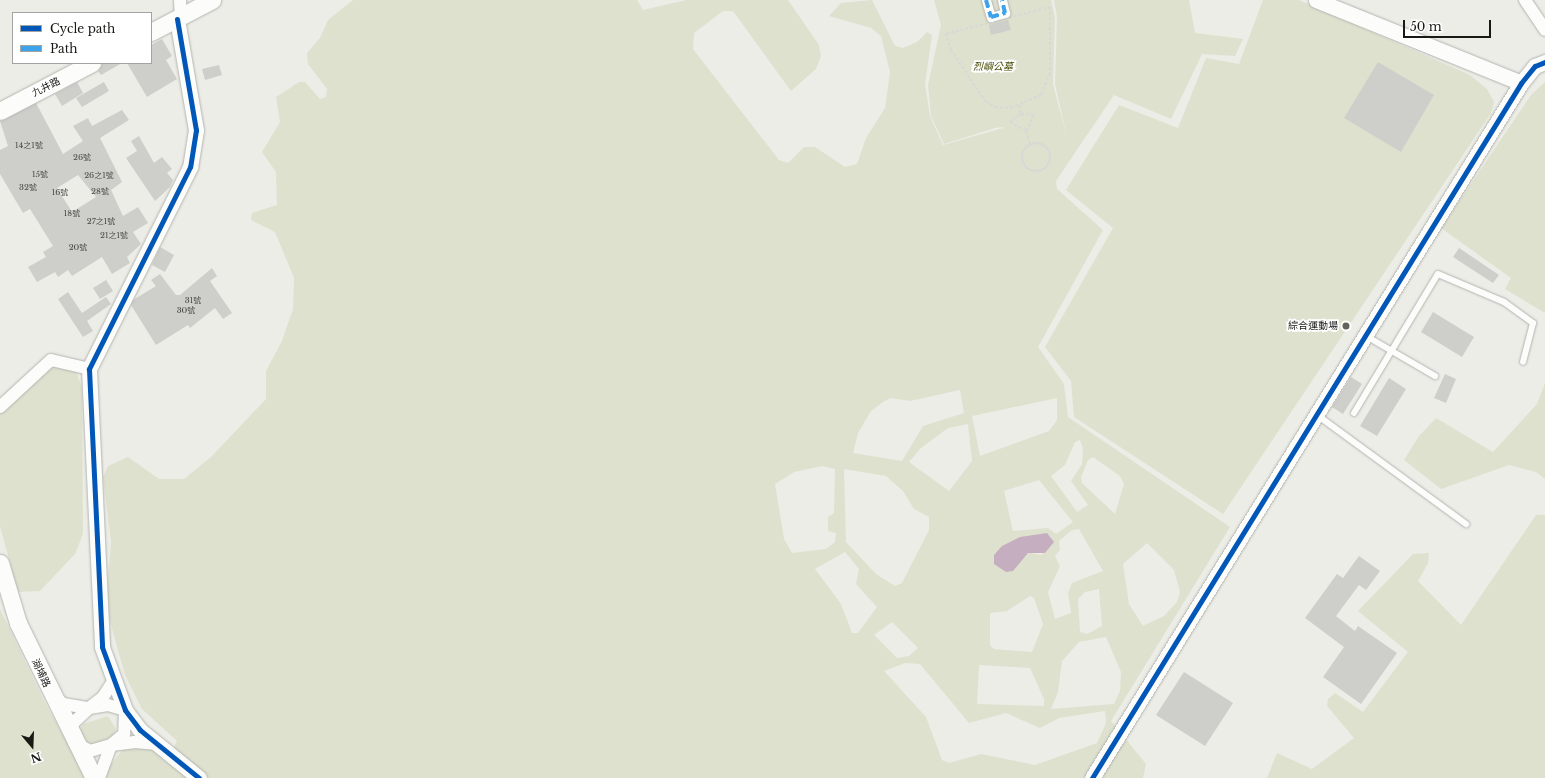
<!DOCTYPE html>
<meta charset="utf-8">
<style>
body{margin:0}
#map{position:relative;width:1545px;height:778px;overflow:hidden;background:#ecede7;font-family:"Libre Baskerville","Noto Sans TC",serif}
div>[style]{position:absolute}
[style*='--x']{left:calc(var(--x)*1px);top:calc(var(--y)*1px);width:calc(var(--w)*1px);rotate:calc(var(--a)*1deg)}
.green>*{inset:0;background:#dee1ce}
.water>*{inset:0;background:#c6aec1}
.building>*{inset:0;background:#cecfca}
.path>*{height:2px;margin-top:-1px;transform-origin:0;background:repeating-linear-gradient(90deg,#d8d8d6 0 3px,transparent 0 5px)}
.path>.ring{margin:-1px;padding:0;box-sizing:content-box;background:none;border:2px solid #d8d8d6;border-radius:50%}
.roads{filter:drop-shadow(0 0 1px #b4b4b0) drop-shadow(0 0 1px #b4b4b0)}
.service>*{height:6px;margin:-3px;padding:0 3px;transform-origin:3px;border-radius:3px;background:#fcfcfb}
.pedestrian>*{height:9px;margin:-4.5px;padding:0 4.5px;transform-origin:4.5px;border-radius:4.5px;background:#fcfcfb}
.minor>*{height:12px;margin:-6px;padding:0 6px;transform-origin:6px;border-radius:6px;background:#fcfcfb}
.tertiary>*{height:15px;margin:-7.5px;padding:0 7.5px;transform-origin:7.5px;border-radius:7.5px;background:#fcfcfb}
.secondary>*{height:17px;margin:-8.5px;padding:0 8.5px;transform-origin:8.5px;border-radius:8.5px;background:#fcfcfb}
.quiet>*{height:4px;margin-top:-2px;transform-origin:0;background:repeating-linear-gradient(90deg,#3da2ea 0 8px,transparent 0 12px)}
.cycleway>*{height:5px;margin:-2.5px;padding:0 2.5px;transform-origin:2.5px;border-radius:2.5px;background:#0057b8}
.dots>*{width:11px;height:11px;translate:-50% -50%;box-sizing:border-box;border:2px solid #fff;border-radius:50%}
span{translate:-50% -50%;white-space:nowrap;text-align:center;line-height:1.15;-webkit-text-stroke:3.5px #fff;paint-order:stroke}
.number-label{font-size:8px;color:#464642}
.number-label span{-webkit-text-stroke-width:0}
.park-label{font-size:10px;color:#444900;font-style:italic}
.street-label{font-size:10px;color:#181915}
.poi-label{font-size:10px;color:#181915}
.right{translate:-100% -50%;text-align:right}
.legend{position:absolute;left:12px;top:12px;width:140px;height:52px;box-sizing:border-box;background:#fff;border:1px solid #a3a3a1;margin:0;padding:5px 7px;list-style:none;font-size:12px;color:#181915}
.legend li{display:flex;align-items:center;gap:8px;height:20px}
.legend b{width:20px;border:1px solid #a3a3a1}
.north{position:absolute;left:12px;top:726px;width:40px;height:40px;-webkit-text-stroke:3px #fff;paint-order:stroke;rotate:161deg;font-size:11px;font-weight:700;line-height:16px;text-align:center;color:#181915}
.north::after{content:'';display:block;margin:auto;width:14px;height:18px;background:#181915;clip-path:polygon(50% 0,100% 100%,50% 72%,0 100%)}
.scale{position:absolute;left:1403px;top:20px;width:88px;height:18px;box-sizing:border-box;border:2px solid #181915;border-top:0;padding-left:5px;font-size:12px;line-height:14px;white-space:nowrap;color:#181915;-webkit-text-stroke:3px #fff;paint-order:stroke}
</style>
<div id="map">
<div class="green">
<i style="clip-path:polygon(evenodd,353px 0,637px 0,643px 10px,686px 0,788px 0,819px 45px,821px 56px,816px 69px,791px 91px,733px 11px,723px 11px,694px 33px,693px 49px,779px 160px,788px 163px,804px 147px,815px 147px,845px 167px,857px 164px,866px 138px,885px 108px,890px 72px,881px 36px,871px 28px,829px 16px,841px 3px,872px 0,895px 46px,903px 48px,917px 42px,927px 32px,932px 35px,925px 84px,930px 116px,943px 145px,1003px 128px,1005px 132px,1003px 127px,995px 128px,944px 144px,931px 116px,928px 85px,941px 25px,934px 0,1051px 0,1055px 17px,1053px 84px,1067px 138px,1055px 84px,1057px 17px,1054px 0,1189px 0,1195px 33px,1243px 39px,1235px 56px,1202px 54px,1171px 119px,1114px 95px,1056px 181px,1057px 189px,1103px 230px,1038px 347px,1064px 384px,1068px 417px,1230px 527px,1111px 721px,1146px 764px,1143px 778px,0 778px,0 609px,46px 705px,85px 774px,105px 772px,124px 748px,151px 747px,169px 757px,177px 741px,142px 709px,125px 675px,106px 607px,111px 542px,103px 477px,108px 466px,128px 457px,159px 479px,184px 479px,211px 457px,266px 399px,266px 371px,282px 341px,293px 309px,294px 278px,275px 232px,251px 220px,252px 213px,277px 205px,276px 172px,262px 152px,280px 122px,276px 97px,299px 82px,305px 82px,320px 99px,326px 97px,327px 89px,308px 64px,307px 53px,320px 38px,328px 20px,353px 0,960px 390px,964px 413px,923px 426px,902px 461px,853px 453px,858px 433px,871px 411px,883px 402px,891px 398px,910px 401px,960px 390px,353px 0,1057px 398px,1057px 420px,1049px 431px,980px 456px,972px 416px,1057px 398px,353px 0,968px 424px,972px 461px,949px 491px,909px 462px,921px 448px,948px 428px,968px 424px,353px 0,1080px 440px,1083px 449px,1082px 464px,1071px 481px,1088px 505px,1077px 512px,1051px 476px,1065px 465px,1075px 442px,1080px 440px,353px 0,1093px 457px,1120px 476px,1124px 484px,1115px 514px,1082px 483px,1081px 477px,1088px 460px,1093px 457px,353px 0,822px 466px,835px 469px,834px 513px,828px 517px,828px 531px,836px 533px,835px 542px,826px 549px,792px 553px,784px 539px,775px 484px,794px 472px,822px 466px,353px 0,844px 469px,886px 476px,903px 491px,914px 509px,929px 517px,929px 530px,902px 583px,895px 586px,876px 574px,846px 542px,844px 469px,353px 0,1039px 480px,1073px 522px,1056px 534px,1048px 528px,1013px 531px,1004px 491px,1039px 480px,353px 0,1079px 529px,1103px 571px,1072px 583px,1068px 593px,1071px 613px,1055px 619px,1048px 592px,1060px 566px,1055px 556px,1060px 550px,1059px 541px,1072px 530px,1079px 529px,353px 0,1147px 543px,1174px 570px,1180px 592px,1177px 602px,1164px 616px,1143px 626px,1129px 604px,1123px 564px,1147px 543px,353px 0,1002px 546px,1045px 553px,1040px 555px,1002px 546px,353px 0,845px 552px,859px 569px,856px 584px,877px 607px,858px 633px,852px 633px,841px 604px,815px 569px,845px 552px,353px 0,1099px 589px,1102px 626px,1087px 634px,1080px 632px,1078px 599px,1085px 592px,1099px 589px,353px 0,1030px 596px,1034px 598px,1043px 624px,1032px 652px,994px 649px,990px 645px,990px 613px,1007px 611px,1030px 596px,353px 0,892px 622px,918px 648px,909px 656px,897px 658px,874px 635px,892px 622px,353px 0,1106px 637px,1121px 672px,1120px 691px,1114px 704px,1051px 709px,1058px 692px,1062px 661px,1079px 642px,1106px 637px,353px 0,905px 663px,920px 664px,969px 723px,1006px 713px,1040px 728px,1059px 718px,1105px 711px,1106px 723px,1097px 743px,1035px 765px,981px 754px,949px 763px,942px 760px,926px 717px,884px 671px,905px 663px,353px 0,979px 665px,1030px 668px,1044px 699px,1044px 706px,977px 704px,979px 665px)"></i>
<i style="clip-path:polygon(1263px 0,1299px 0,1470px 75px,1487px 89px,1494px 102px,1491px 113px,1223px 514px,1074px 417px,1071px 381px,1045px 347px,1113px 228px,1066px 190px,1119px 105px,1178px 128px,1206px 58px,1239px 64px)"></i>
<i style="clip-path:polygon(1545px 82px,1545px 313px,1505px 289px,1511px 278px,1441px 228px,1531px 95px)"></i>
<i style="clip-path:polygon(57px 362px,75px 369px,82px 388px,83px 534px,75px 554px,40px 591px,18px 592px,0 526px,0 405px)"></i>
<i style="clip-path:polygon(1545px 383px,1545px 479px,1536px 472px,1509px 465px,1441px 489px,1404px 460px,1419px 436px,1436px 418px,1493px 452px,1537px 404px)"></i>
<i style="clip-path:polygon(1536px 515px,1545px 515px,1545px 778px,1267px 778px,1277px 753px,1312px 769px,1354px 738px,1327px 706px,1328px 699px,1335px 693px,1363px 712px,1408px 652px,1358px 611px,1413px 554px,1429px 553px,1428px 563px,1418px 581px,1461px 625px)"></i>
<i style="clip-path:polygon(108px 716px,116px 729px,113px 737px,88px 746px,80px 730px,83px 724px)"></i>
</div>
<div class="water">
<i style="clip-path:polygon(1047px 533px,1054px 542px,1045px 553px,1028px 553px,1013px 571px,1006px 572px,994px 564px,994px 555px,1002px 546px,1020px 537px)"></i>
</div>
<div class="building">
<i style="clip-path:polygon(1008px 20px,1011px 30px,991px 35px,989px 25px)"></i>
<i style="clip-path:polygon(162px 39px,172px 56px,166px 60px,177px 79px,147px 97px,127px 63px,151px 63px,151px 45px)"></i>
<i style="clip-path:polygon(1378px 62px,1434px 95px,1401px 152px,1344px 118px)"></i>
<i style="clip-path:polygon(102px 63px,122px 63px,101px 75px,98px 71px)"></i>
<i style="clip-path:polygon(219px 65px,222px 75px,205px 80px,202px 69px)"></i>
<i style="clip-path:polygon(77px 82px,83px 93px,62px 106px,55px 94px)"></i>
<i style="clip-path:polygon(104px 82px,109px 91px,82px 107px,76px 98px)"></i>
<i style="clip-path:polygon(evenodd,36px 103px,63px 154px,83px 141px,73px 126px,88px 118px,92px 126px,122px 110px,129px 120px,100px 138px,122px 182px,111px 190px,123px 216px,138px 207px,148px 223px,133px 232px,141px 244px,127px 257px,130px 263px,112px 274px,102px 257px,72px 276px,68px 270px,58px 277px,55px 272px,37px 282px,28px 267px,46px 257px,43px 252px,53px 246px,30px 209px,23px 213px,0 174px,0 150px,8px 146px,0 121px,36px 103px,78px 175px,96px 197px,72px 212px,57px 188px,78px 175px)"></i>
<i style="clip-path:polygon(139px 136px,154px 163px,162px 157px,172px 169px,167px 173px,173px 180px,170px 187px,155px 201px,126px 158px,137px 151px,131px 141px)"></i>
<i style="clip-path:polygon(160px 247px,174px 255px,165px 272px,152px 265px)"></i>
<i style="clip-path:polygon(1459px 248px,1499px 275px,1493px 283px,1453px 257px)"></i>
<i style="clip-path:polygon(212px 268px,217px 276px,210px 281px,232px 313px,223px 319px,215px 308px,190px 328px,188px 325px,156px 345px,131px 305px,133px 300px,156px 286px,151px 280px,160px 274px,176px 295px,180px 295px)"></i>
<i style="clip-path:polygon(106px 280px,113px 291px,100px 299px,93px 288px)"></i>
<i style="clip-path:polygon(68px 292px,82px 313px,106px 297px,111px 304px,87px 321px,93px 331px,83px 337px,58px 299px)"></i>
<i style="clip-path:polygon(1433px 312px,1474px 337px,1462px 357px,1421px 332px)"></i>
<i style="clip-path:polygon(1445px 374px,1456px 379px,1446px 403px,1434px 398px)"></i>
<i style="clip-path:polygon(1351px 377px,1362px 384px,1343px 414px,1332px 407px)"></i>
<i style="clip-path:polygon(1389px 378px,1406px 389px,1377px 436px,1360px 426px)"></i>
<i style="clip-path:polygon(1359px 556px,1380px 571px,1366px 590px,1359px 585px,1336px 616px,1355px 631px,1358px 626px,1397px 653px,1361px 704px,1323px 677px,1344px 647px,1305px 618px,1337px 574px,1343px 578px)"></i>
<i style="clip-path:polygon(1184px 672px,1233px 703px,1205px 746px,1156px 715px)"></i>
</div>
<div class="path">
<i style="--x:1050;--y:7;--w:66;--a:90"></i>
<i style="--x:1050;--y:73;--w:24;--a:112"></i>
<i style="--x:1041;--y:95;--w:30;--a:157"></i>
<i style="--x:1013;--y:107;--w:16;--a:176"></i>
<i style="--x:997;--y:108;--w:13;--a:-151"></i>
<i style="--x:986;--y:102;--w:63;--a:-123.9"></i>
<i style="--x:951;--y:50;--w:17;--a:-107"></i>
<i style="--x:946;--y:34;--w:107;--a:-14.6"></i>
<i style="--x:1019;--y:105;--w:9;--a:77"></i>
<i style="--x:1026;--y:131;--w:18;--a:-63"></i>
<i style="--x:1034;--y:115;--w:13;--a:-176"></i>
<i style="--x:1021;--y:114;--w:14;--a:144"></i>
<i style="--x:1010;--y:122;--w:18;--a:29"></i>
<i style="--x:1026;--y:131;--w:14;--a:73"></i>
<i class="ring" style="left:1022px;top:143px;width:26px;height:26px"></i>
</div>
<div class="roads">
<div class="service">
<i style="--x:1366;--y:336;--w:80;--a:30.1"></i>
<i style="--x:1354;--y:413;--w:162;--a:-58.9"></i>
<i style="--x:1438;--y:274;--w:72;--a:23"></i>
<i style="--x:1504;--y:302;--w:36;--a:36"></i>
<i style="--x:1533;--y:323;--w:40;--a:104.4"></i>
<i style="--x:1317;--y:415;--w:185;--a:36.2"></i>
</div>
<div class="pedestrian">
<i style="--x:986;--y:0;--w:18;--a:74"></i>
<i style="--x:991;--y:17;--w:15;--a:-16"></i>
<i style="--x:1005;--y:13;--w:13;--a:-103"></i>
</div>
<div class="minor">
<i style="--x:180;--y:0;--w:17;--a:87"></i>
<i style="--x:1525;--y:0;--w:36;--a:56"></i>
<i style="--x:0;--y:407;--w:69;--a:-42.7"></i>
<i style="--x:51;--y:360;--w:39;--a:13"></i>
<i style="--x:54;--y:696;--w:12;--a:42"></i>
<i style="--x:63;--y:704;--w:26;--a:9"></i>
<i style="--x:89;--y:708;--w:18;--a:-38"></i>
<i style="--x:103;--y:697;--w:20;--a:-57"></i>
<i style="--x:108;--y:705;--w:18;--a:16"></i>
<i style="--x:125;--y:710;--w:24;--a:92"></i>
<i style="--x:124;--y:734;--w:17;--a:140"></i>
<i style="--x:111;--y:745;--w:22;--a:164"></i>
<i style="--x:90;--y:751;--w:18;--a:-151"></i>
<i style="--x:74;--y:742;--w:18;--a:-96"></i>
<i style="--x:72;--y:724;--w:23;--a:-43"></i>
<i style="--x:89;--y:708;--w:19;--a:-9"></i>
<i style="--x:99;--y:778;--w:35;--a:-70"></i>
<i style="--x:111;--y:745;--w:23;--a:-7"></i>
<i style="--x:134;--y:742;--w:24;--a:5"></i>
</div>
<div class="tertiary">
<i style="--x:1316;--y:0;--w:221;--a:22"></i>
<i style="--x:177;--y:19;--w:113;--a:80.3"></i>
<i style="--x:196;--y:130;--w:37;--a:99"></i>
<i style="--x:190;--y:167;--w:226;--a:116.6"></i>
<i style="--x:89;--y:369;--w:278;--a:87.3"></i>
<i style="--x:102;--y:647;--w:67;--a:69.9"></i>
<i style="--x:125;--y:710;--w:25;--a:53"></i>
<i style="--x:140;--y:730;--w:76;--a:39.1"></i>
<i style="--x:1092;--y:778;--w:817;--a:-58.31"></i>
<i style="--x:1521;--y:83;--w:22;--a:-51"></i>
<i style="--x:1535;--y:66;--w:11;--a:-22"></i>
</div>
<div class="secondary">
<i style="--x:151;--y:32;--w:69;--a:-27.7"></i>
<i style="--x:0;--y:111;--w:104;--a:-27.6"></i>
<i style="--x:0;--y:563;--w:63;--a:73.3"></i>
<i style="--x:18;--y:623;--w:173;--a:63.9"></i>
</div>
</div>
<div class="quiet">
<i style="--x:986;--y:0;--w:18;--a:74"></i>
<i style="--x:991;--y:17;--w:15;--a:-16"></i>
<i style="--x:1005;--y:13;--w:13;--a:-103"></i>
</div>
<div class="cycleway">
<i style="--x:177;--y:19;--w:113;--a:80.3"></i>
<i style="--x:196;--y:130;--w:37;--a:99"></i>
<i style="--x:190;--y:167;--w:226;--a:116.6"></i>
<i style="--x:89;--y:369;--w:278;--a:87.3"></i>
<i style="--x:102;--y:647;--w:67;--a:69.9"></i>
<i style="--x:125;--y:710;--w:25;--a:53"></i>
<i style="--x:140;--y:730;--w:76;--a:39.1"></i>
<i style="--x:1092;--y:778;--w:817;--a:-58.31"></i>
<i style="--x:1521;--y:83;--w:22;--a:-51"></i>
<i style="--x:1535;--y:66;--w:11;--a:-22"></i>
</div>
<div class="dots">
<i style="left:1346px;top:326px;background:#62635e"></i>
</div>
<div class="number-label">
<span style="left:29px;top:146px">14之1號</span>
<span style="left:82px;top:158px">26號</span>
<span style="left:40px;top:175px">15號</span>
<span style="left:99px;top:176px">26之1號</span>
<span style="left:28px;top:188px">32號</span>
<span style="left:100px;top:192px">28號</span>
<span style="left:60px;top:193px">16號</span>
<span style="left:72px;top:214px">18號</span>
<span style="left:101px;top:222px">27之1號</span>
<span style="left:114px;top:236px">21之1號</span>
<span style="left:78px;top:248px">20號</span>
<span style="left:193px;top:301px">31號</span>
<span style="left:186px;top:311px">30號</span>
</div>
<div class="park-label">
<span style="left:993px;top:67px">烈嶼公墓</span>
</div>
<div class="street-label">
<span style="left:46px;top:87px;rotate:-27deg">九井路</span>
<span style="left:41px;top:673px;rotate:65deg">湖埔路</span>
</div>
<div class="poi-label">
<span class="right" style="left:1338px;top:326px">綜合運動場</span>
</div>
<ul class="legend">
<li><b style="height:5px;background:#0057b8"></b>Cycle path</li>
<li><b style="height:5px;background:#3da2ea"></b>Path</li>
</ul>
<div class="north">N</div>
<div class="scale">50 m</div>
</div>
